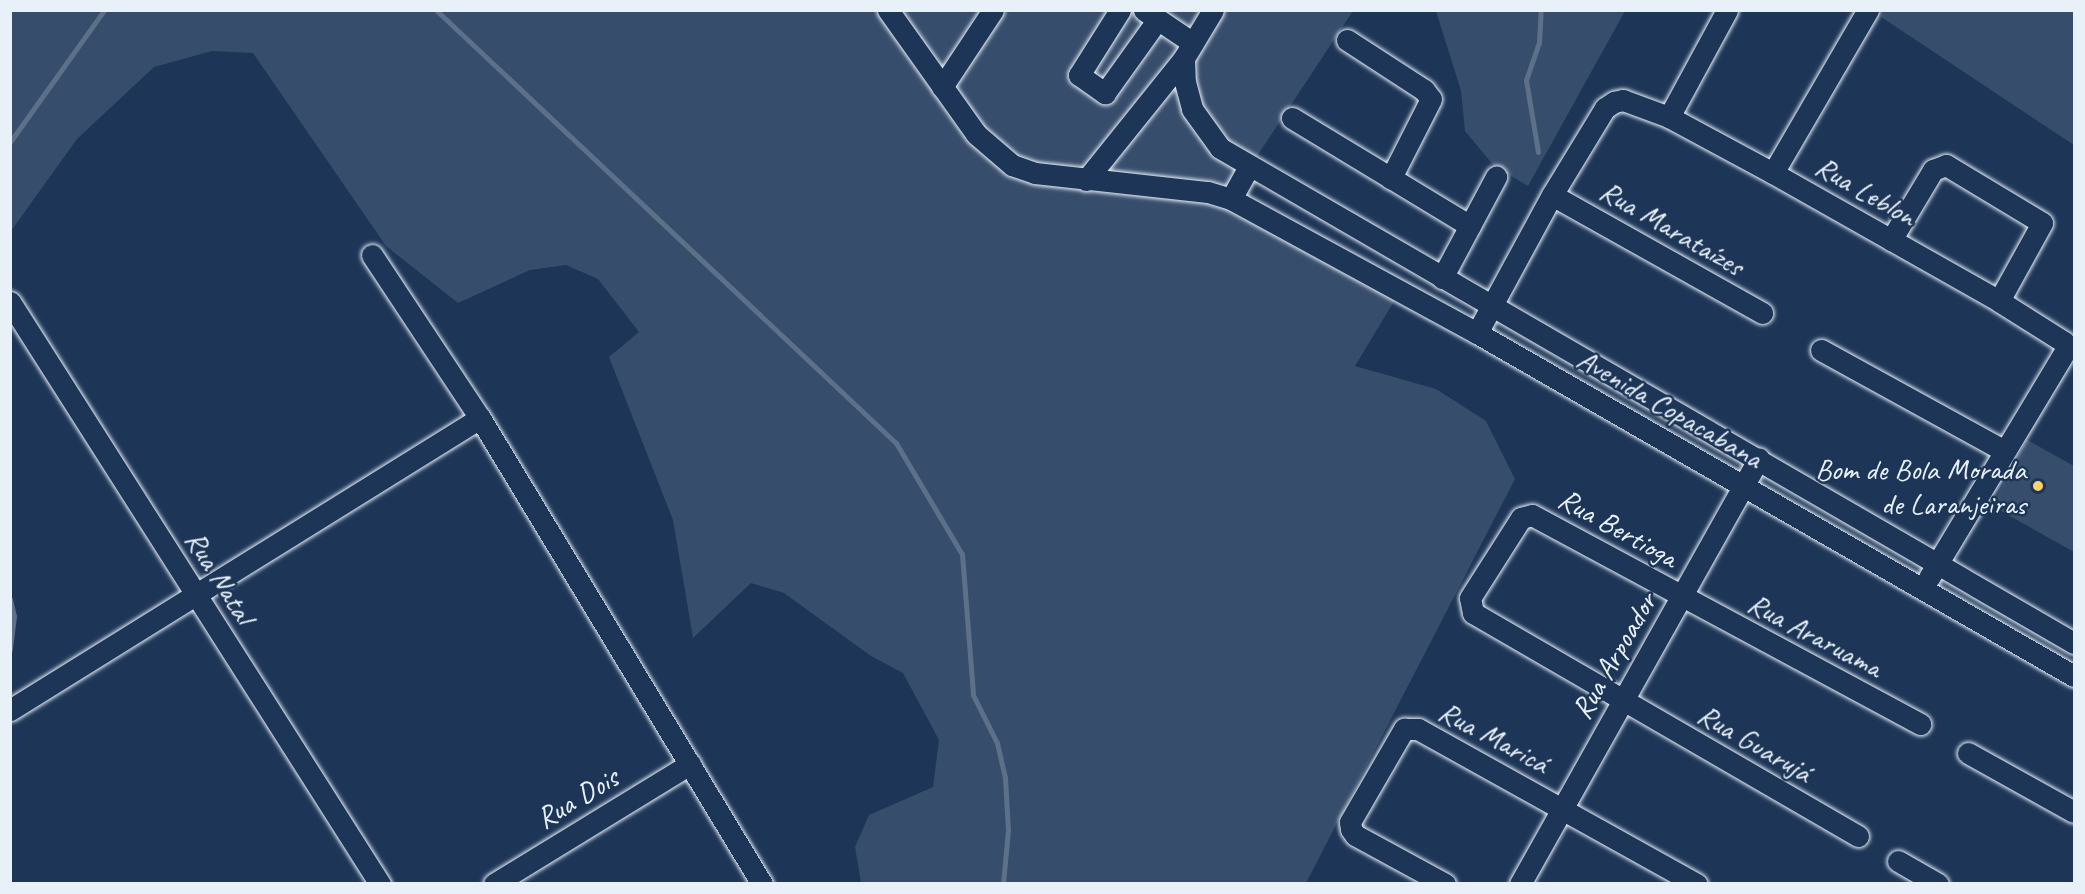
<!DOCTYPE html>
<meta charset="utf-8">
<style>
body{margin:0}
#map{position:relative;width:2085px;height:894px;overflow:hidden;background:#1d3557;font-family:Caveat,sans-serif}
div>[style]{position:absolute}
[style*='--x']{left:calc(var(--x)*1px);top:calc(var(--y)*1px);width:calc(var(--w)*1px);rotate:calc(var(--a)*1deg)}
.green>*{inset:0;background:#374d6c}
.stream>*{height:5px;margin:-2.5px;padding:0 2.5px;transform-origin:2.5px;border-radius:2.5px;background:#5d7089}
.roads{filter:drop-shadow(0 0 2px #e8f1f8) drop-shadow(0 0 2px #e8f1f8)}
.minor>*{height:21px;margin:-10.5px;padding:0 10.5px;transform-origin:10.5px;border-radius:10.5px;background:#1d3557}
.dots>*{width:16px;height:16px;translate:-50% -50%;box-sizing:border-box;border:3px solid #1d3557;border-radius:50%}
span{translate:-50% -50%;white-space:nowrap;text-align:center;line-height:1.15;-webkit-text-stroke:5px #1d3557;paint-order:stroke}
.street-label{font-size:30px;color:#e8f1f8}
.poi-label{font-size:30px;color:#e8f1f8}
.right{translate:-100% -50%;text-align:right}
.frame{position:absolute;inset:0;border:12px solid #e8f1f8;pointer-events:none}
</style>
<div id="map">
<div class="green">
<i style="clip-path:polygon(11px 11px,1353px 11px,1228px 200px,1396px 298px,1355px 366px,1436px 389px,1486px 421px,1515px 479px,1306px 883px,861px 883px,855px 847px,869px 815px,933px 787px,939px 740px,903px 673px,871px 656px,784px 593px,751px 583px,693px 638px,673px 520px,609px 357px,639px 332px,598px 279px,566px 265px,530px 270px,458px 303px,386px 246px,253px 53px,212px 51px,154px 67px,77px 139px,11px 231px)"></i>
<i style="clip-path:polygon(1436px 11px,1625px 11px,1528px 186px,1494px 166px,1465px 131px,1461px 91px)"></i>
<i style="clip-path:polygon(1884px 11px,2074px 11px,2074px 145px,1881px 17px)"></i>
<i style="clip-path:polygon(2027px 440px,2074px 466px,2074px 552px,1992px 506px)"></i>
</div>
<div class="stream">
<i style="--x:436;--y:10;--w:632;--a:43.27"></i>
<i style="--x:896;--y:443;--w:129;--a:59.3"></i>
<i style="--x:962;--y:554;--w:141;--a:85.5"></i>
<i style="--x:973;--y:695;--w:54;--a:63.4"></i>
<i style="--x:997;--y:743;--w:36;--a:77"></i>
<i style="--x:1005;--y:778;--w:52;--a:86.7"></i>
<i style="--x:1008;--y:830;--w:54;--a:95.3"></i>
<i style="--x:10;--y:142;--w:162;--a:-54.5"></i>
<i style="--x:1538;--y:152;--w:73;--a:-99.5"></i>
<i style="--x:1526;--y:80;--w:39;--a:-71"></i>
<i style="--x:1539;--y:43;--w:33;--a:-87"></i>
<i style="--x:10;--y:599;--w:17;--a:77"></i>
<i style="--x:14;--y:616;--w:34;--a:97"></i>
</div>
<div class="roads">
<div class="minor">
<i style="--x:888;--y:10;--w:152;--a:54.6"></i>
<i style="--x:976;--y:134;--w:48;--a:40.7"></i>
<i style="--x:1012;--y:165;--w:24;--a:19"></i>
<i style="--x:1035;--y:173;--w:174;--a:6.3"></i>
<i style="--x:1208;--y:192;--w:24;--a:17"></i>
<i style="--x:1231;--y:199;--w:280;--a:28.6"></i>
<i style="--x:1477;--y:333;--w:689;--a:29.88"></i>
<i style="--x:1120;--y:10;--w:77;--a:122.2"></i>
<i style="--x:1079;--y:75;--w:32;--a:35"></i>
<i style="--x:1105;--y:93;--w:91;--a:-54.4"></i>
<i style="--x:1144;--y:10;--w:59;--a:34"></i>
<i style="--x:1347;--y:40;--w:92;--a:33"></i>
<i style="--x:1424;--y:90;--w:11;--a:52"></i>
<i style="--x:1431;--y:99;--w:89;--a:116.9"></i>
<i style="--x:1184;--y:58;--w:24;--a:88"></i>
<i style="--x:1185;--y:82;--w:28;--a:75"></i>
<i style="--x:1192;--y:109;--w:48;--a:54.3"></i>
<i style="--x:1220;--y:148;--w:987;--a:30.1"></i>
<i style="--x:942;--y:87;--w:92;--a:-56.5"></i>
<i style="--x:1669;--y:117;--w:122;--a:-61.5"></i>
<i style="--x:1292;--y:118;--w:208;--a:31.2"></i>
<i style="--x:1773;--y:173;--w:189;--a:-59.8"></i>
<i style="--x:1086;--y:180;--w:156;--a:-51.2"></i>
<i style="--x:1184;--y:58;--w:56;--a:-58.9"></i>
<i style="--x:1552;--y:195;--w:241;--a:29.3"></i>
<i style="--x:1231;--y:199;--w:37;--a:-61"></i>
<i style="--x:1891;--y:240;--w:82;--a:-59"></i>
<i style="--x:1933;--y:170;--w:14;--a:-21"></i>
<i style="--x:1946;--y:165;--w:112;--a:31.1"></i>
<i style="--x:2042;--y:223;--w:89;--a:118.9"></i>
<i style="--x:372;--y:255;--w:196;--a:56.5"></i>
<i style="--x:480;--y:418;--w:545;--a:58.82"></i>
<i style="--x:1442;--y:278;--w:115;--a:-61.9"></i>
<i style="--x:10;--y:302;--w:690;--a:57.55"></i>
<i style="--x:1477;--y:333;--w:157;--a:-61.5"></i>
<i style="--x:1552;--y:195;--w:102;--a:-58.7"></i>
<i style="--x:1605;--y:108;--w:11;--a:-34"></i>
<i style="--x:1614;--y:102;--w:9;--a:-13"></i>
<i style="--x:1623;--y:100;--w:49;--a:20.3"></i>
<i style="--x:1669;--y:117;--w:118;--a:28.3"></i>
<i style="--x:1773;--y:173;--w:260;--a:29.5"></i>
<i style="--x:1999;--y:301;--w:77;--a:32.2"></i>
<i style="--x:2064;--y:342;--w:7;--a:63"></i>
<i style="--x:2067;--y:348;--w:268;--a:121"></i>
<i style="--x:1821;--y:350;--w:208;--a:28.8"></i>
<i style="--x:10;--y:710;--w:553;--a:-31.85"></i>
<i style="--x:1968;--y:753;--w:121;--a:29.1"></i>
<i style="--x:1858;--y:836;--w:445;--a:-149.9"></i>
<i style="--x:1473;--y:613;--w:15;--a:-101"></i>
<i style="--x:1470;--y:598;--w:95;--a:-57.5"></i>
<i style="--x:1521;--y:518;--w:11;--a:-15"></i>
<i style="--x:1532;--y:515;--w:441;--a:28.3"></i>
<i style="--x:1898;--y:861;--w:46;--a:29.9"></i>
<i style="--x:494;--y:884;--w:230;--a:-31.5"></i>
<i style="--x:1445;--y:884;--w:102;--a:-151.4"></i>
<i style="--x:1355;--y:835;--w:7;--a:-124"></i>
<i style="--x:1351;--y:829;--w:7;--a:-98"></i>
<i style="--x:1350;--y:822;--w:108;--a:-59.9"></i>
<i style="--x:1404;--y:729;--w:14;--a:0"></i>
<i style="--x:1418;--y:729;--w:319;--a:29.1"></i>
<i style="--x:1520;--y:884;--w:488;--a:-60.7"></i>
</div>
</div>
<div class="dots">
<i style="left:2038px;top:486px;background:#ffd166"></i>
</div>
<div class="street-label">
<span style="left:1866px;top:191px;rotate:30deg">Rua Leblon</span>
<span style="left:1672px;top:228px;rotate:30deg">Rua Marataízes</span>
<span style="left:1670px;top:408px;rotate:30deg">Avenida Copacabana</span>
<span style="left:1618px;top:528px;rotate:29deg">Rua Bertioga</span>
<span style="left:220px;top:577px;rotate:58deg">Rua Natal</span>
<span style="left:1815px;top:635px;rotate:28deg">Rua Araruama</span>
<span style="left:1614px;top:656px;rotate:-60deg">Rua Arpoador</span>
<span style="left:1494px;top:737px;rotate:28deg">Rua Maricá</span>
<span style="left:1755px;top:743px;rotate:30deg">Rua Guarujá</span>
<span style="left:577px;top:798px;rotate:-31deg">Rua Dois</span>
</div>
<div class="poi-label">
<span class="right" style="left:2026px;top:486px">Bom de Bola Morada<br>de Laranjeiras</span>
</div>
<div class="frame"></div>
</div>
